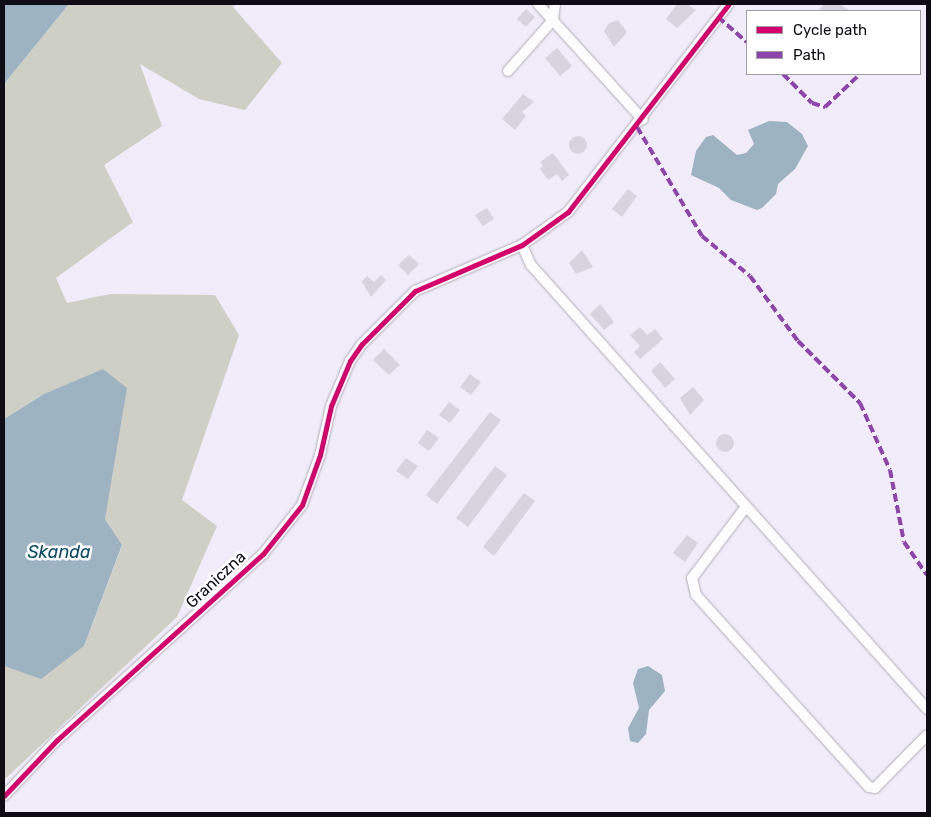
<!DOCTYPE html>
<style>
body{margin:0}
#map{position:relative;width:931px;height:817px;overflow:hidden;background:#f0ecf9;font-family:Rubik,sans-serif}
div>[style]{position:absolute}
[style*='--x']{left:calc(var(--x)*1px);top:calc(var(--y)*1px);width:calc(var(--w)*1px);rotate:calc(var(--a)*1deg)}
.forest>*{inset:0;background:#cfd0c5}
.water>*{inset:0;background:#9db3c2}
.building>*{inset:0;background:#d7d3df}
.round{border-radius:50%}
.roads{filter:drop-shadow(0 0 1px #b0acb8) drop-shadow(0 0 1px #b0acb8)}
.minor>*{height:10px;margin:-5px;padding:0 5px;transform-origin:5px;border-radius:5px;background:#fdfcfe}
.quiet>*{height:4px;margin-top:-2px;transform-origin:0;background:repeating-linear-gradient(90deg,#8e44ad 0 8px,transparent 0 12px)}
.cycleway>*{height:5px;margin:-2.5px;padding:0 2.5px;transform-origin:2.5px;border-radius:2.5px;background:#d6006c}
span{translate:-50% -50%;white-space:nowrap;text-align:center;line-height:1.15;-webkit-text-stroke:5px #fff;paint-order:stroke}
.street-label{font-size:16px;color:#100c15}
.water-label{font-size:18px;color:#0b4d66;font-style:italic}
.frame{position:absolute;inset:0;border:5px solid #100c15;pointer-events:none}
.legend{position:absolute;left:746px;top:10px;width:175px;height:65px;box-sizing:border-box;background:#fff;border:1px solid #9f9ea1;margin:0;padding:6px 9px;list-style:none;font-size:15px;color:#100c15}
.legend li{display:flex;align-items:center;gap:10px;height:25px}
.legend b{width:25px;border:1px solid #9f9ea1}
</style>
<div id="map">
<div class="forest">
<i style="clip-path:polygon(69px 4px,236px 4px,233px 7px,282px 63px,245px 110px,199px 99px,140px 64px,162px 126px,104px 165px,133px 222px,56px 278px,67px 303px,110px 294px,215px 295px,239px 335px,182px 500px,217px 526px,177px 617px,4px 780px,4px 666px,41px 678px,84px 646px,122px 546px,105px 519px,111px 466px,44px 394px,4px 419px,4px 84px)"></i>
</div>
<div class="water">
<i style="clip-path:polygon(4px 4px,69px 4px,4px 84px)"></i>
<i style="clip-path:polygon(769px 121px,787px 122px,802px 134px,808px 146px,795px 169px,778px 184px,776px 194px,762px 208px,757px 210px,731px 200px,719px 188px,691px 175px,696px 151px,706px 137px,713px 135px,737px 155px,746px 153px,754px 144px,748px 130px)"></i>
<i style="clip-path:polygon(103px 369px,127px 388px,105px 519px,122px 545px,84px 646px,41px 679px,4px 666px,4px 419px,44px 394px)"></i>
<i style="clip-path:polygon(648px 666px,662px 675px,665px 691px,649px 710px,646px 734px,638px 743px,630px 741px,628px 728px,639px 708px,633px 683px,638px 669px)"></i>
</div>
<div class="building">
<i style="clip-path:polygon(677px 4px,687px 4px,696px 10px,677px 28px,666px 19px)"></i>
<i style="clip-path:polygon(824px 4px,840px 4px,850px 11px,818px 11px)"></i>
<i style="clip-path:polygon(526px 9px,535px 17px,526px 27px,517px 19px)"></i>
<i style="clip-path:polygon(618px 20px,627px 32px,614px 47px,604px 31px,609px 23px)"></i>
<i style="clip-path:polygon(557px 48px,572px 66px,560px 76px,545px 58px)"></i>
<i style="clip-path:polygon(523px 94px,534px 102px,522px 112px,526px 116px,515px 130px,502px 119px)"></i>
<i class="round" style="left:569px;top:136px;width:18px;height:18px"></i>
<i style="clip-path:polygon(553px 153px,569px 175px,562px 181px,557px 174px,548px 180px,540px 169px,543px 166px,540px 162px)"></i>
<i style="clip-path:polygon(628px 189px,637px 196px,622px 217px,612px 209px)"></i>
<i style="clip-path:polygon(487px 208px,494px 219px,483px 226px,475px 215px)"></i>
<i style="clip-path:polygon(582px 250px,593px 267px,576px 274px,569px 263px)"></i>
<i style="clip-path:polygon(409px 255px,419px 264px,408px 275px,398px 265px)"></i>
<i style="clip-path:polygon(381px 275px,386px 280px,371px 297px,362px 282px,367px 276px,374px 282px)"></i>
<i style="clip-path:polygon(600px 304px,614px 322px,604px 330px,590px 314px)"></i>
<i style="clip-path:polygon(640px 327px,647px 335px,655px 329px,663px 339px,640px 359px,634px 352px,640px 346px,630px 335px)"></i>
<i style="clip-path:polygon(384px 349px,400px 365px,389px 375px,373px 360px)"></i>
<i style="clip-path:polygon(660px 362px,675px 379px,665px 388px,651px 371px)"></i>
<i style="clip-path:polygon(470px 374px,481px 382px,471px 395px,460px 387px)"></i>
<i style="clip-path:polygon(693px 387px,704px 400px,690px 415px,680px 398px)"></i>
<i style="clip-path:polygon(449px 402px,460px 410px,450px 423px,439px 415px)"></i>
<i style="clip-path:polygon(490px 412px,501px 420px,437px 504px,426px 495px)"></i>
<i style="clip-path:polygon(427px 430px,439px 438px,429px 451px,418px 443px)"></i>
<i class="round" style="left:716px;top:434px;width:18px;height:18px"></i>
<i style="clip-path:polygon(406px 458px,418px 466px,408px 479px,396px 471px)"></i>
<i style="clip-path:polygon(495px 466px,507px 475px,468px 527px,456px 518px)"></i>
<i style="clip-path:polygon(524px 493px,535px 501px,494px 556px,483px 547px)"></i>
<i style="clip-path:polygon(687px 535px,698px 543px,685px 562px,673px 553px)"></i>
</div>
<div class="roads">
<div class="minor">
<i style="--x:538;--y:4;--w:156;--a:47.8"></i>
<i style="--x:508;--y:71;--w:68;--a:-48.6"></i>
<i style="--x:553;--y:20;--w:16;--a:-83"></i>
<i style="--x:522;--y:245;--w:22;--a:66"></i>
<i style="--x:531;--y:265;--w:595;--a:48.27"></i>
<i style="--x:745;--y:508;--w:88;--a:127.1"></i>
<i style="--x:692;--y:578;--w:17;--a:77"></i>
<i style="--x:696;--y:595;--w:258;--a:48"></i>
<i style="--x:869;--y:787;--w:6;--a:9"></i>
<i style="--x:875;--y:788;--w:74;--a:-45.5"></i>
<i style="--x:4;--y:796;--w:77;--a:-46.6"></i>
<i style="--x:57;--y:740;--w:278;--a:-42.1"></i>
<i style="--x:263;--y:554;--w:63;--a:-51.5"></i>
<i style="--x:302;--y:505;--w:53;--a:-70.2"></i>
<i style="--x:320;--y:455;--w:50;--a:-77.3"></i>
<i style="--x:331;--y:406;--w:49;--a:-67.1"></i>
<i style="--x:350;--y:361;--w:21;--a:-55"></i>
<i style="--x:362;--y:344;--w:75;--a:-45"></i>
<i style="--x:415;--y:291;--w:116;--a:-23.3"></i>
<i style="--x:522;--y:245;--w:57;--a:-35.7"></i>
<i style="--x:568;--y:212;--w:263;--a:-52.3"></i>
</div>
</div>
<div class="quiet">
<i style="--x:718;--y:17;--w:38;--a:41"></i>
<i style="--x:783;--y:74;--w:41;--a:45"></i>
<i style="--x:812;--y:103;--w:14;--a:17"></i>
<i style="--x:825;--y:107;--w:44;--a:-43.2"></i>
<i style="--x:637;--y:127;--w:127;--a:59.2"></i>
<i style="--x:702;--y:236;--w:62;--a:39.8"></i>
<i style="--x:750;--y:276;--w:81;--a:53.6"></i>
<i style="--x:798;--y:341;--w:88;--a:45"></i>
<i style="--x:860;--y:403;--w:73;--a:65.9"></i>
<i style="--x:890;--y:470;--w:73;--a:79"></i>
<i style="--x:904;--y:542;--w:40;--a:55.1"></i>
</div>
<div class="cycleway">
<i style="--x:4;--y:796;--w:77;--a:-46.6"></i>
<i style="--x:57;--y:740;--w:278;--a:-42.1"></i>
<i style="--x:263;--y:554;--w:63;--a:-51.5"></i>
<i style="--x:302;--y:505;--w:53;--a:-70.2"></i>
<i style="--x:320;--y:455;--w:50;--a:-77.3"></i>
<i style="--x:331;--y:406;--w:49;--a:-67.1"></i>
<i style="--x:350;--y:361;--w:21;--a:-55"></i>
<i style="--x:362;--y:344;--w:75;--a:-45"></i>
<i style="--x:415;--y:291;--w:116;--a:-23.3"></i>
<i style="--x:522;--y:245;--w:57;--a:-35.7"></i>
<i style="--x:568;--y:212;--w:263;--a:-52.3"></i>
</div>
<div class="street-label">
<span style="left:216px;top:580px;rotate:-43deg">Graniczna</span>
</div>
<div class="water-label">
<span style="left:59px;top:552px">Skanda</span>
</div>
<div class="frame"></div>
<ul class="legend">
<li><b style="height:6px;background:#d6006c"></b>Cycle path</li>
<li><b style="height:6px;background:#8e44ad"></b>Path</li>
</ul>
</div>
